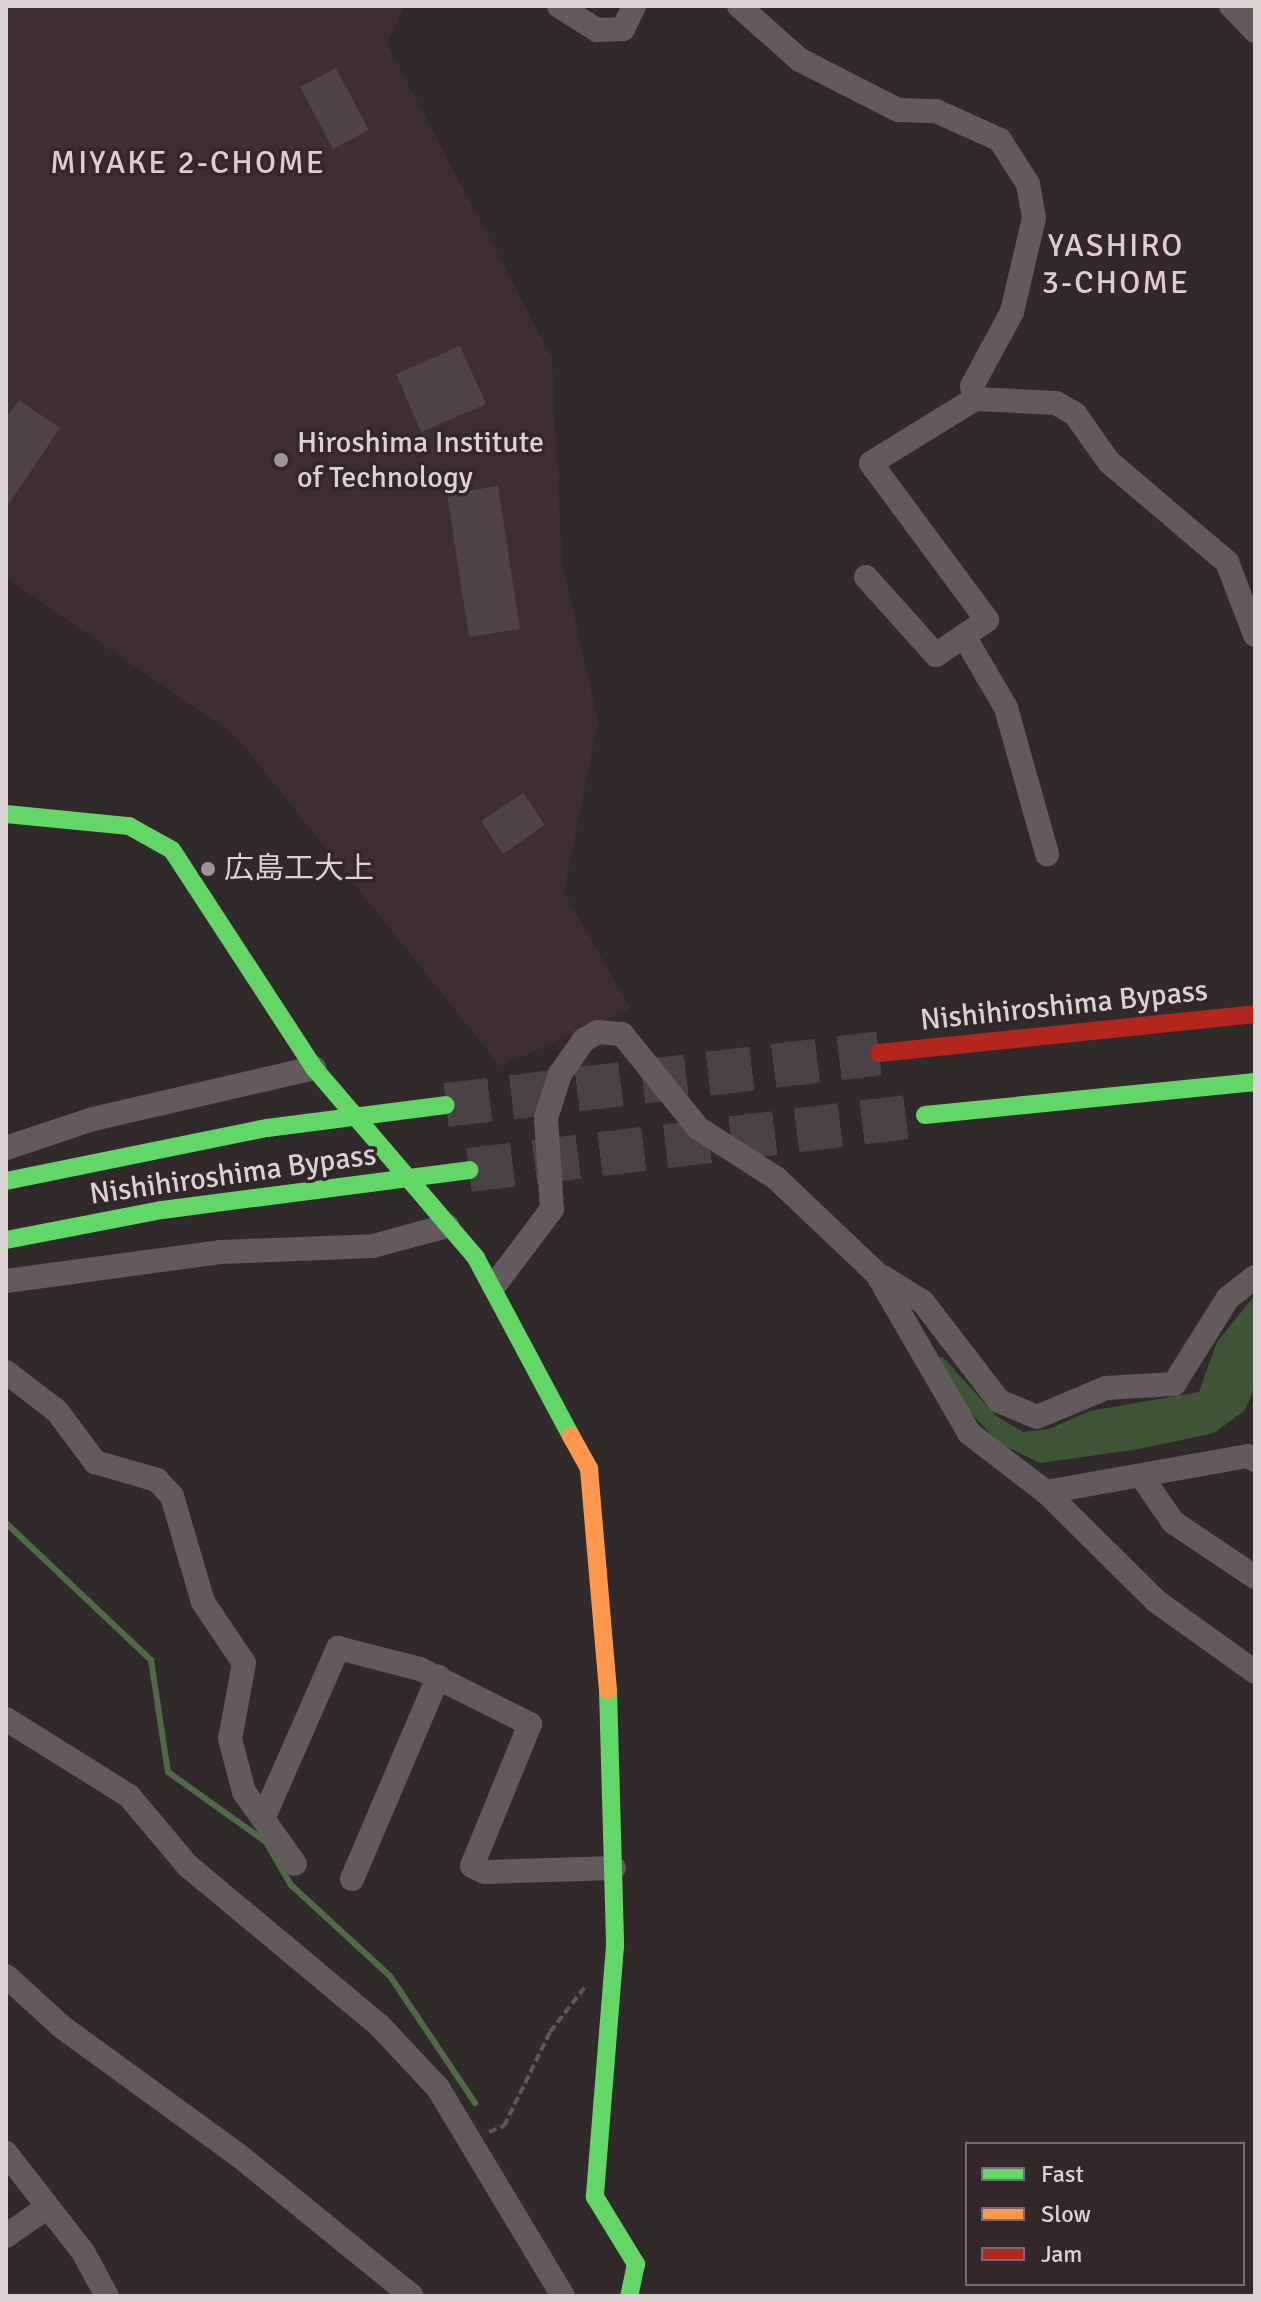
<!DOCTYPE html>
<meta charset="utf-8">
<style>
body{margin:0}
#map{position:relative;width:1261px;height:2302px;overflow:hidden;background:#302a2b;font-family:Signika,"Noto Sans JP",sans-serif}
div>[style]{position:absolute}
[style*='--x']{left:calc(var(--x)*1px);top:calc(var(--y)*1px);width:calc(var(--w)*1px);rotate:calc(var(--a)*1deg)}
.built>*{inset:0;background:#3e2d31}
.forest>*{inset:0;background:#3f5435}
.stream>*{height:6px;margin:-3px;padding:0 3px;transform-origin:3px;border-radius:3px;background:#516947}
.building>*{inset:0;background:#4e4347}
.highway-tunnel>*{height:44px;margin-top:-22px;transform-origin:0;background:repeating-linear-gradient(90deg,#4a4344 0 44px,transparent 0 66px)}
.path>*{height:4px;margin-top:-2px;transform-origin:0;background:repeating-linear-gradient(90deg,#5e5859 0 8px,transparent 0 12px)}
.street>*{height:24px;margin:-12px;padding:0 12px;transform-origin:12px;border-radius:12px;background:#625a5c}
.fast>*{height:18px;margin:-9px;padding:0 9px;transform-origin:9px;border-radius:9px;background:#63d668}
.slow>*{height:18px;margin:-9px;padding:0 9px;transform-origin:9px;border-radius:9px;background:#ff974d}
.jam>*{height:18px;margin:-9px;padding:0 9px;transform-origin:9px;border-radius:9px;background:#b3261e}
.dots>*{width:22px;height:22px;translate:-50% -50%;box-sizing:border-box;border:4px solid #33272a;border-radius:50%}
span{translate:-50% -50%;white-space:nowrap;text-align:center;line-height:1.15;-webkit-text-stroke:7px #33272a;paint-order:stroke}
.poi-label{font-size:30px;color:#dad2d3}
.left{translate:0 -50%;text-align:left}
.street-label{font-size:30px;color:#dad2d3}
.neighbourhood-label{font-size:32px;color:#ddcdd0;letter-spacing:2px}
.frame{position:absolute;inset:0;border:8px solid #dad2d3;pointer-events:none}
.legend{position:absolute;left:965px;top:2142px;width:280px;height:144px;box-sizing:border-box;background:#33272a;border:2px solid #766b6e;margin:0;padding:10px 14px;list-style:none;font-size:24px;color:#dad2d3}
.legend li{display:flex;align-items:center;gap:16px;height:40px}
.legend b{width:40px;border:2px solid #766b6e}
</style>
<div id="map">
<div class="built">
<i style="clip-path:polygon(6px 6px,404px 6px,387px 44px,552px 357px,562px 562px,598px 721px,564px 892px,631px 1009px,500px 1066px,236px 736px,6px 578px)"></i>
</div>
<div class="forest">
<i style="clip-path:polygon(1255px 1295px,1255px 1386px,1245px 1410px,1214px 1433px,1139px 1449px,1040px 1463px,999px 1443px,944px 1384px,933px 1359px,943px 1357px,996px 1416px,1023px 1432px,1049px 1429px,1090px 1411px,1199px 1392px,1217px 1342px)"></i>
</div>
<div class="stream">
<i style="--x:1250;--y:6;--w:6;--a:39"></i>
<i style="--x:6;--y:1523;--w:199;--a:43.4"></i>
<i style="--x:151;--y:1660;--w:113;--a:81.4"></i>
<i style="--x:168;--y:1772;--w:120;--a:35.5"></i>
<i style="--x:266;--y:1842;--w:50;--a:59.8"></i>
<i style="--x:291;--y:1885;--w:134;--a:42.6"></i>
<i style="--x:390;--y:1976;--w:153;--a:56.2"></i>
</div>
<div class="building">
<i style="clip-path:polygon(336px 68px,369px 130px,333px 149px,300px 87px)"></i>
<i style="clip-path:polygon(460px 346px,486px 404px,421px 432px,396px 374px)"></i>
<i style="clip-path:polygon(19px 400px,60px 428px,6px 508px,6px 418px)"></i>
<i style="clip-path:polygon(498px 486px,520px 629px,469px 637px,447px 494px)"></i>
<i style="clip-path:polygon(523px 793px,545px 825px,503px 854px,481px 821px)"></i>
</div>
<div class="highway-tunnel">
<i style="--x:446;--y:1105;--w:436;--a:-6.8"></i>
<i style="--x:469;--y:1170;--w:459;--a:-6.9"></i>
</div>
<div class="path">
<i style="--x:489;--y:2132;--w:16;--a:-22"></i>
<i style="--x:504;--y:2126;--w:105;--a:-63.9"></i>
<i style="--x:550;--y:2032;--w:57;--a:-52.1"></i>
</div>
<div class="street">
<i style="--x:559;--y:6;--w:45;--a:32.3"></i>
<i style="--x:597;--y:30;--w:26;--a:-2"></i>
<i style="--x:623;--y:29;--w:25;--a:-64"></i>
<i style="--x:739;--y:6;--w:81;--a:41.5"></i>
<i style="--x:800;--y:60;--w:110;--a:27"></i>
<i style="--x:898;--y:110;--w:38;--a:2"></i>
<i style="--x:936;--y:111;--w:70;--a:24.4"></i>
<i style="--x:1000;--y:140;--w:52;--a:57.5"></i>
<i style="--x:1028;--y:184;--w:35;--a:80"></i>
<i style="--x:1034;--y:218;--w:97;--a:103.2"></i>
<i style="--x:1012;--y:312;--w:84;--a:118.4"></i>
<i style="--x:972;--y:386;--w:13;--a:77"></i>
<i style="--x:975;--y:399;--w:81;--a:2.8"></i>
<i style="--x:1056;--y:403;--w:22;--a:30"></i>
<i style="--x:1075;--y:414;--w:59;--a:54.7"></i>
<i style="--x:1109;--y:462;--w:155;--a:40.3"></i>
<i style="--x:1227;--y:562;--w:78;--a:69"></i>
<i style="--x:1231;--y:6;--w:35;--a:46"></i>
<i style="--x:866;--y:577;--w:105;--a:48.1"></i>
<i style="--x:936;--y:655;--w:62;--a:-34.5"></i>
<i style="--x:987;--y:620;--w:195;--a:-126.5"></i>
<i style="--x:871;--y:463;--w:122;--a:-31.6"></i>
<i style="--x:964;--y:636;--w:83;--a:59.7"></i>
<i style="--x:1006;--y:708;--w:152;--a:74.3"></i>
<i style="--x:6;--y:1148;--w:92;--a:-18.4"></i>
<i style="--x:93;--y:1119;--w:227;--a:-13"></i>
<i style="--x:883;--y:1277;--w:47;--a:32"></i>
<i style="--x:923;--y:1302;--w:125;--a:52.5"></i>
<i style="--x:999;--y:1401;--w:41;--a:22.8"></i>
<i style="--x:1037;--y:1417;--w:75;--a:-22.8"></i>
<i style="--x:1106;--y:1388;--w:68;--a:-3.4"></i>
<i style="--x:1174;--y:1384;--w:102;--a:-57.9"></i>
<i style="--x:1228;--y:1298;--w:34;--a:-38"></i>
<i style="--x:6;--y:1281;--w:216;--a:-7.7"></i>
<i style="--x:220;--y:1252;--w:153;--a:-2.2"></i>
<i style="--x:373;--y:1246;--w:77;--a:-15.1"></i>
<i style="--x:494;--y:1286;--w:96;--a:-53"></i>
<i style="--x:552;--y:1209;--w:91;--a:-93.8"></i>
<i style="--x:546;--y:1118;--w:46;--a:-72.3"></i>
<i style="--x:560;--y:1074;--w:42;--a:-54.8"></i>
<i style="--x:584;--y:1040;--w:16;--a:-30"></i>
<i style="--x:598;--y:1032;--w:24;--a:5"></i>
<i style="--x:622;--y:1034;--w:121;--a:51"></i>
<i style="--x:698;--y:1128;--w:93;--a:32.7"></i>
<i style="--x:776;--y:1178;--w:139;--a:43.5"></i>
<i style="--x:877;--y:1274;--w:184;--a:59.9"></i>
<i style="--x:969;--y:1433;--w:97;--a:37.5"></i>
<i style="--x:1046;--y:1492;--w:155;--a:44.7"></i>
<i style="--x:1156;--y:1601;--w:122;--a:35.6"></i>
<i style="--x:6;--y:1372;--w:64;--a:37.4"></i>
<i style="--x:57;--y:1411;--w:64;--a:53.3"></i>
<i style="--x:95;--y:1462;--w:65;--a:16.2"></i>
<i style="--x:157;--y:1480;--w:22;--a:47"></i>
<i style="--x:172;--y:1496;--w:110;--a:73.7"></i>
<i style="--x:203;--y:1602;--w:73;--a:56.1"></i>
<i style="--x:244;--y:1663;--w:77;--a:100.4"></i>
<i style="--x:230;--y:1739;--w:55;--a:75.2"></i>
<i style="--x:244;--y:1792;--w:88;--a:54.7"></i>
<i style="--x:1142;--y:1477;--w:55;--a:55.4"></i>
<i style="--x:1173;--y:1522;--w:99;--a:33.9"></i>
<i style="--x:1046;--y:1492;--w:205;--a:-10.1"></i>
<i style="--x:1248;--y:1456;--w:8;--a:30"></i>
<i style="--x:6;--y:1719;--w:145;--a:32"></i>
<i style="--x:129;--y:1796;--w:92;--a:49.9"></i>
<i style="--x:188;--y:1866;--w:249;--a:39.8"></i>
<i style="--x:379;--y:2025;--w:86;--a:46.9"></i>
<i style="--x:438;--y:2088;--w:243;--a:59"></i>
<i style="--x:263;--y:1819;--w:187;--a:-66.3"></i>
<i style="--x:338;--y:1648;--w:85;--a:14.4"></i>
<i style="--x:420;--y:1669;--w:123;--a:26.6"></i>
<i style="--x:530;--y:1724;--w:153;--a:112.2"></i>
<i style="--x:472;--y:1866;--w:14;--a:25"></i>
<i style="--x:485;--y:1872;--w:129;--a:-1.8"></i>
<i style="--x:352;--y:1879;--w:220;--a:-66.9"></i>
<i style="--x:6;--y:1976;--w:76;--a:42.3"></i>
<i style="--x:62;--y:2027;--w:216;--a:36"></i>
<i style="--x:237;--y:2154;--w:225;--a:39.1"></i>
<i style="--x:6;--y:2153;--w:125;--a:52.1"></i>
<i style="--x:83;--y:2252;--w:50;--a:61.4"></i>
<i style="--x:6;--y:2236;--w:49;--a:-35"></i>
</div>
<div class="fast">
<i style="--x:6;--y:814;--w:124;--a:5.6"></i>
<i style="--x:129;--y:826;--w:49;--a:29.2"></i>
<i style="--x:172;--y:850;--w:260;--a:56.9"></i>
<i style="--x:314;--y:1068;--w:250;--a:49.5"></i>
<i style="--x:476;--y:1258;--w:202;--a:61.9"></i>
<i style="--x:925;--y:1115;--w:332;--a:-5.7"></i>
<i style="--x:6;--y:1181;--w:266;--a:-11.5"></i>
<i style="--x:267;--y:1128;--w:180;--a:-7.3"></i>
<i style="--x:6;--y:1240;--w:159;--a:-10.9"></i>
<i style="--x:162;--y:1210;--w:310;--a:-7.4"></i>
<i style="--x:608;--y:1690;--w:256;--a:88.4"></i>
<i style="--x:615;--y:1946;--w:252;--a:94.6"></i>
<i style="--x:595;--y:2197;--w:79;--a:58.5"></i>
<i style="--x:636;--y:2264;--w:33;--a:102"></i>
</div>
<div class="slow">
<i style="--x:571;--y:1436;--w:38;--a:61"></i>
<i style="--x:589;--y:1469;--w:222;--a:85.1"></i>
</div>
<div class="jam">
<i style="--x:879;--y:1053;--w:378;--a:-5.9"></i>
</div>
<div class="dots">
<i style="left:281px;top:460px;background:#9e9798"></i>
<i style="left:208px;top:869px;background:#9e9798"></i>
</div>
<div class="poi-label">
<span class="left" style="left:297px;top:460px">Hiroshima Institute<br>of Technology</span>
<span class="left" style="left:224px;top:869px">広島工大上</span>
</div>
<div class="street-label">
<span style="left:1064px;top:1006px;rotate:-6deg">Nishihiroshima Bypass</span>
<span style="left:233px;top:1175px;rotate:-8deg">Nishihiroshima Bypass</span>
</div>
<div class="neighbourhood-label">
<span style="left:188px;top:163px">MIYAKE 2-CHOME</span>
<span style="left:1116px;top:265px">YASHIRO<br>3-CHOME</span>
</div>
<div class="frame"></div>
<ul class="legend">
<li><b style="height:10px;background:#63d668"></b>Fast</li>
<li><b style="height:10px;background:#ff974d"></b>Slow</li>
<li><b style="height:10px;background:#b3261e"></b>Jam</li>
</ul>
</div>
